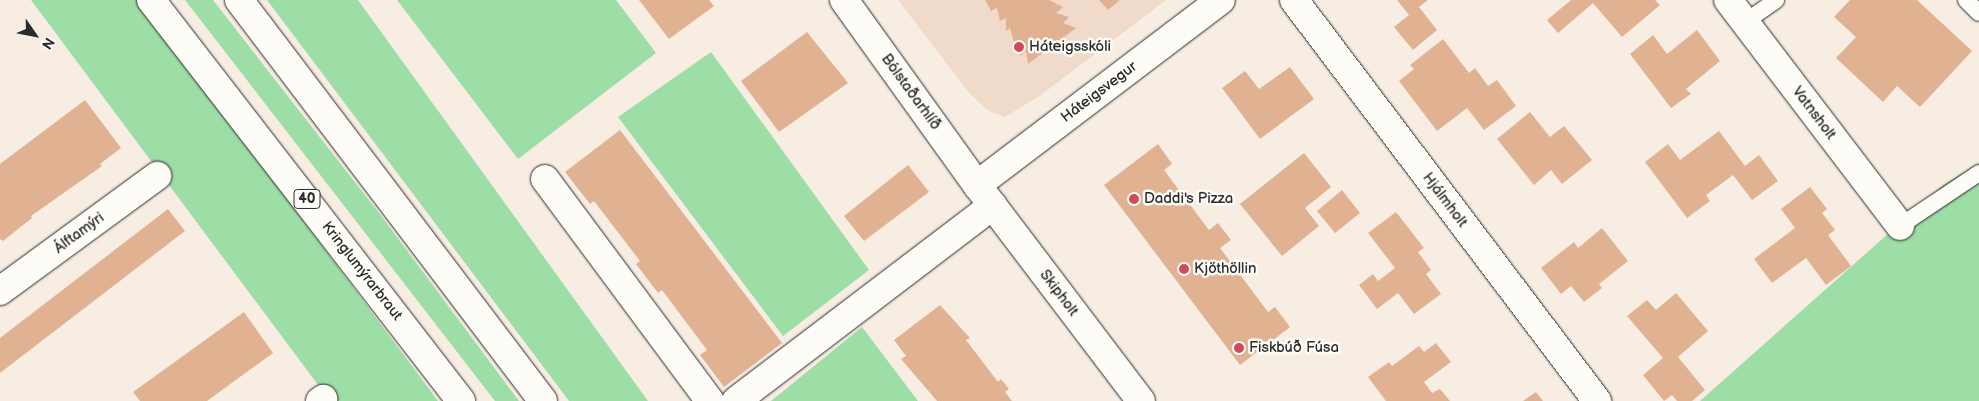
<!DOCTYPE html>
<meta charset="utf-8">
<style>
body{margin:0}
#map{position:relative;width:1979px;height:401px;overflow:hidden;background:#f7ede3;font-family:"Balsamiq Sans",sans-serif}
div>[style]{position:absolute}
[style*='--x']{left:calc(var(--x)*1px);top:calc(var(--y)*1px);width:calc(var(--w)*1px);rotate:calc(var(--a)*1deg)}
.built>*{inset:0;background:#f0dbcb}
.green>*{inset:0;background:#9ddda6}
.building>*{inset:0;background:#e1b292}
.roads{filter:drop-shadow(0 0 1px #2b2b2b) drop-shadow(0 0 1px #2b2b2b)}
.lane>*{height:16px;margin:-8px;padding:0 8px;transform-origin:8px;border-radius:8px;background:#fdfcf7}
.street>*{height:28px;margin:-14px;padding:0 14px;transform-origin:14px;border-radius:14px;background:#fdfcf7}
.primary>*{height:28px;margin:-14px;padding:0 14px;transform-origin:14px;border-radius:14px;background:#fdfcf7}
.dots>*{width:14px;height:14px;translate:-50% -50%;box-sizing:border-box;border:2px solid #fdfcf7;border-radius:50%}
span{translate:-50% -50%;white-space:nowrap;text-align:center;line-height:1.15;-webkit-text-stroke:5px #fdfcf7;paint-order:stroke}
.shield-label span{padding:1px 4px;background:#fdfcf7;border:1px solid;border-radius:4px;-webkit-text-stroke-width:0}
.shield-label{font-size:14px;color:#2b2b2b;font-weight:700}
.poi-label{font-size:15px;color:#2b2b2b}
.left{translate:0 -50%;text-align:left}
.street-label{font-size:15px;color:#2b2b2b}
.north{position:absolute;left:10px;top:10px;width:50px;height:50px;-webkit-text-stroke:4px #fdfcf7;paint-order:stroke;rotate:123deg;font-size:14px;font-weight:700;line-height:20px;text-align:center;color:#2b2b2b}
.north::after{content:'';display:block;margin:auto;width:18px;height:22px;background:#2b2b2b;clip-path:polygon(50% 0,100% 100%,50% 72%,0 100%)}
</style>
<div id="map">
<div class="built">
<i style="clip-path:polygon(898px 0,1166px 0,1041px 95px,1005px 117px,989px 111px,970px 94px)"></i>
</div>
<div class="green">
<i style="clip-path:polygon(31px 0,139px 0,438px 401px,330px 401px)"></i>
<i style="clip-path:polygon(185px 0,213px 0,382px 217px,519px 401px,495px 401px)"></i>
<i style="clip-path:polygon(267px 0,358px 0,648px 401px,569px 401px)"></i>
<i style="clip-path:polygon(397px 0,616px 0,656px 53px,518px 159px)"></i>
<i style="clip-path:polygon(711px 52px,869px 270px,783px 336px,618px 117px)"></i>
<i style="clip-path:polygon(1979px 163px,1979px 401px,1700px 401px,1943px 185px)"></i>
<i style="clip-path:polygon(862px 327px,918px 401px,771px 401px)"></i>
</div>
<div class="building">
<i style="clip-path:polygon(639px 0,709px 0,714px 6px,669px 39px)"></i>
<i style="clip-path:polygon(985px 0,1049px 0,1063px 7px,1056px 13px,1069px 17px,1063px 23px,1076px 28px,1028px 64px,1026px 51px,1020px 56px,1021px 41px,1015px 46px,1010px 28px,1006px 31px,1006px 18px,1000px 21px,997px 8px,991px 11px)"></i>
<i style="clip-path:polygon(1099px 0,1120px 0,1108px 10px)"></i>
<i style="clip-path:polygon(1397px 0,1428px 0,1419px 7px,1437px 30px,1413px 50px,1394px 27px,1409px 15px)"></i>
<i style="clip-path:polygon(1571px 0,1655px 0,1660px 5px,1622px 37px,1593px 3px,1558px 33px,1547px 20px)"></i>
<i style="clip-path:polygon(1850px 0,1917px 0,1972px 51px,1920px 107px,1897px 86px,1883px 102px,1836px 58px,1856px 37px,1834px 17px)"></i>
<i style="clip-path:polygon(1697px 30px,1720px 61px,1686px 89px,1691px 94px,1671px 108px,1630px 54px,1653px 35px,1667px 54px)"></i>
<i style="clip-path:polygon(807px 32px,848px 83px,779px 132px,741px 81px)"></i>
<i style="clip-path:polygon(1443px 39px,1469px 73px,1475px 68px,1488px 86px,1497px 80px,1516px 106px,1484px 130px,1467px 108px,1437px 131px,1399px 81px,1414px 69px,1410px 65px)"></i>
<i style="clip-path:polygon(1290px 67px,1314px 99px,1260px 139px,1222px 88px,1245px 71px,1259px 89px)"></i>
<i style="clip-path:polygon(85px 100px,121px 148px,100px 164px,102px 166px,31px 216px,32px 218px,3px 241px,0 239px,0 164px)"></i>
<i style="clip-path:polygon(1530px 112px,1550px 137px,1564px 126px,1592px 160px,1562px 184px,1551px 170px,1534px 185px,1497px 139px)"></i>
<i style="clip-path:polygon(620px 130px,782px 343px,724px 387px,700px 355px,707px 350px,662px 290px,658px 293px,636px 264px,640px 261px,594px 201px,590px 204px,565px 172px)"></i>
<i style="clip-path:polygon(1719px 131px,1745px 166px,1759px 155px,1778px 181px,1752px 200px,1733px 175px,1706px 195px,1710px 201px,1687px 218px,1645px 162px,1668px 144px,1680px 160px)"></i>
<i style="clip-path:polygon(1158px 144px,1172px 164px,1164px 170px,1209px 230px,1218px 223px,1231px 240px,1220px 248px,1268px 312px,1275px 307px,1290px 327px,1240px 365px,1104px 185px)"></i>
<i style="clip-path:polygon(1304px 153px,1331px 187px,1305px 208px,1319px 226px,1282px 256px,1240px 204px)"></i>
<i style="clip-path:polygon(908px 165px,929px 192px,864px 241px,844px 216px)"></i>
<i style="clip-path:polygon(1810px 187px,1827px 209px,1822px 213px,1835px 230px,1828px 235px,1851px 266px,1826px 285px,1806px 258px,1772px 283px,1754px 259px,1795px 228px,1781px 209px)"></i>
<i style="clip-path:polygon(1342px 190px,1360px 213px,1335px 233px,1317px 211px)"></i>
<i style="clip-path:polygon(168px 209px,185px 231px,0 373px,0 338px)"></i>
<i style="clip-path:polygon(1396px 212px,1424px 248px,1418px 252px,1431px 270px,1426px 274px,1441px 294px,1414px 314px,1398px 293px,1377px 309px,1359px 285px,1373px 274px,1378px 281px,1395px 268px,1368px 233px)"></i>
<i style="clip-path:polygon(1602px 228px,1628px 261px,1599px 284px,1602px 288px,1584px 302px,1571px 286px,1561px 294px,1541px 268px,1574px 242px,1578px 248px)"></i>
<i style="clip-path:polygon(1676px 293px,1708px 331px,1678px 357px,1705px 390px,1692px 401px,1677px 401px,1672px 395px,1664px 401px,1643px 375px,1663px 358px,1627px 316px,1647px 300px,1656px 310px)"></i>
<i style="clip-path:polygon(940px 305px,970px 338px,966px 340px,998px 382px,1001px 379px,1009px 389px,1005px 392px,1012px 401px,937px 401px,901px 359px,906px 356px,894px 340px)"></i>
<i style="clip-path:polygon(244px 312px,273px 353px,207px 401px,140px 401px,133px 392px)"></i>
<i style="clip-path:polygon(1436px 343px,1451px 362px,1424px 382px,1432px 393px,1440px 389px,1450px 401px,1386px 401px,1368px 377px,1389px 362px,1392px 366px,1419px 346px,1424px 352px)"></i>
<i style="clip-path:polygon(1536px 392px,1543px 401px,1523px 401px)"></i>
</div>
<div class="roads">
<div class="lane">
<i style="--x:1966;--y:0;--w:18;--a:45"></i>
<i style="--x:1745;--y:22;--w:38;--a:-35"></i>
<i style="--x:1900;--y:226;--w:95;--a:-33.9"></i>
</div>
<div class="street">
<i style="--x:844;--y:0;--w:228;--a:54.3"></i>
<i style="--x:977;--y:185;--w:271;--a:52.8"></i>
<i style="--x:1294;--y:0;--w:503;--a:52.92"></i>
<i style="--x:1728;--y:0;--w:284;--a:52.7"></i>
<i style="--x:545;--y:179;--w:277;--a:53.4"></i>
<i style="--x:977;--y:185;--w:306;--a:-37.2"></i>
<i style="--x:0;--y:291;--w:195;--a:-36.2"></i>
<i style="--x:320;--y:401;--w:4;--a:-34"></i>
<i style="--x:736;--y:401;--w:323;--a:-37.3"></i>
</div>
<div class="primary">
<i style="--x:151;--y:0;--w:507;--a:52.29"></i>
<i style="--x:239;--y:0;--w:503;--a:52.83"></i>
</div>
</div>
<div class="dots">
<i style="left:1019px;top:47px;background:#d1495b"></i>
<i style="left:1134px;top:199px;background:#d1495b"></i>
<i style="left:1184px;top:269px;background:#d1495b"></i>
<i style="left:1239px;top:348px;background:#d1495b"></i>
</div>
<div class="shield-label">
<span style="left:307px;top:199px">40</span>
</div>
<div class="poi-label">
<span class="left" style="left:1029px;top:47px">Háteigsskóli</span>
<span class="left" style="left:1144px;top:199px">Daddi's Pizza</span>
<span class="left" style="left:1194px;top:269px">Kjöthöllin</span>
<span class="left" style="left:1249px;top:348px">Fiskbúð Fúsa</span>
</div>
<div class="street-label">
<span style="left:911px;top:92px;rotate:54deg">Bólstaðarhlíð</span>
<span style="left:1099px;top:92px;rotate:-37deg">Háteigsvegur</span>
<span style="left:1814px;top:113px;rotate:53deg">Vatnsholt</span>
<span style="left:1445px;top:200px;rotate:53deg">Hjálmholt</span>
<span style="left:79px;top:233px;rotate:-36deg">Álftamýri</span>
<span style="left:362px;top:271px;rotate:52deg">Kringlumýrarbraut</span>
<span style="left:1059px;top:293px;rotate:53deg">Skipholt</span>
</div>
<div class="north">N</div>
</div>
